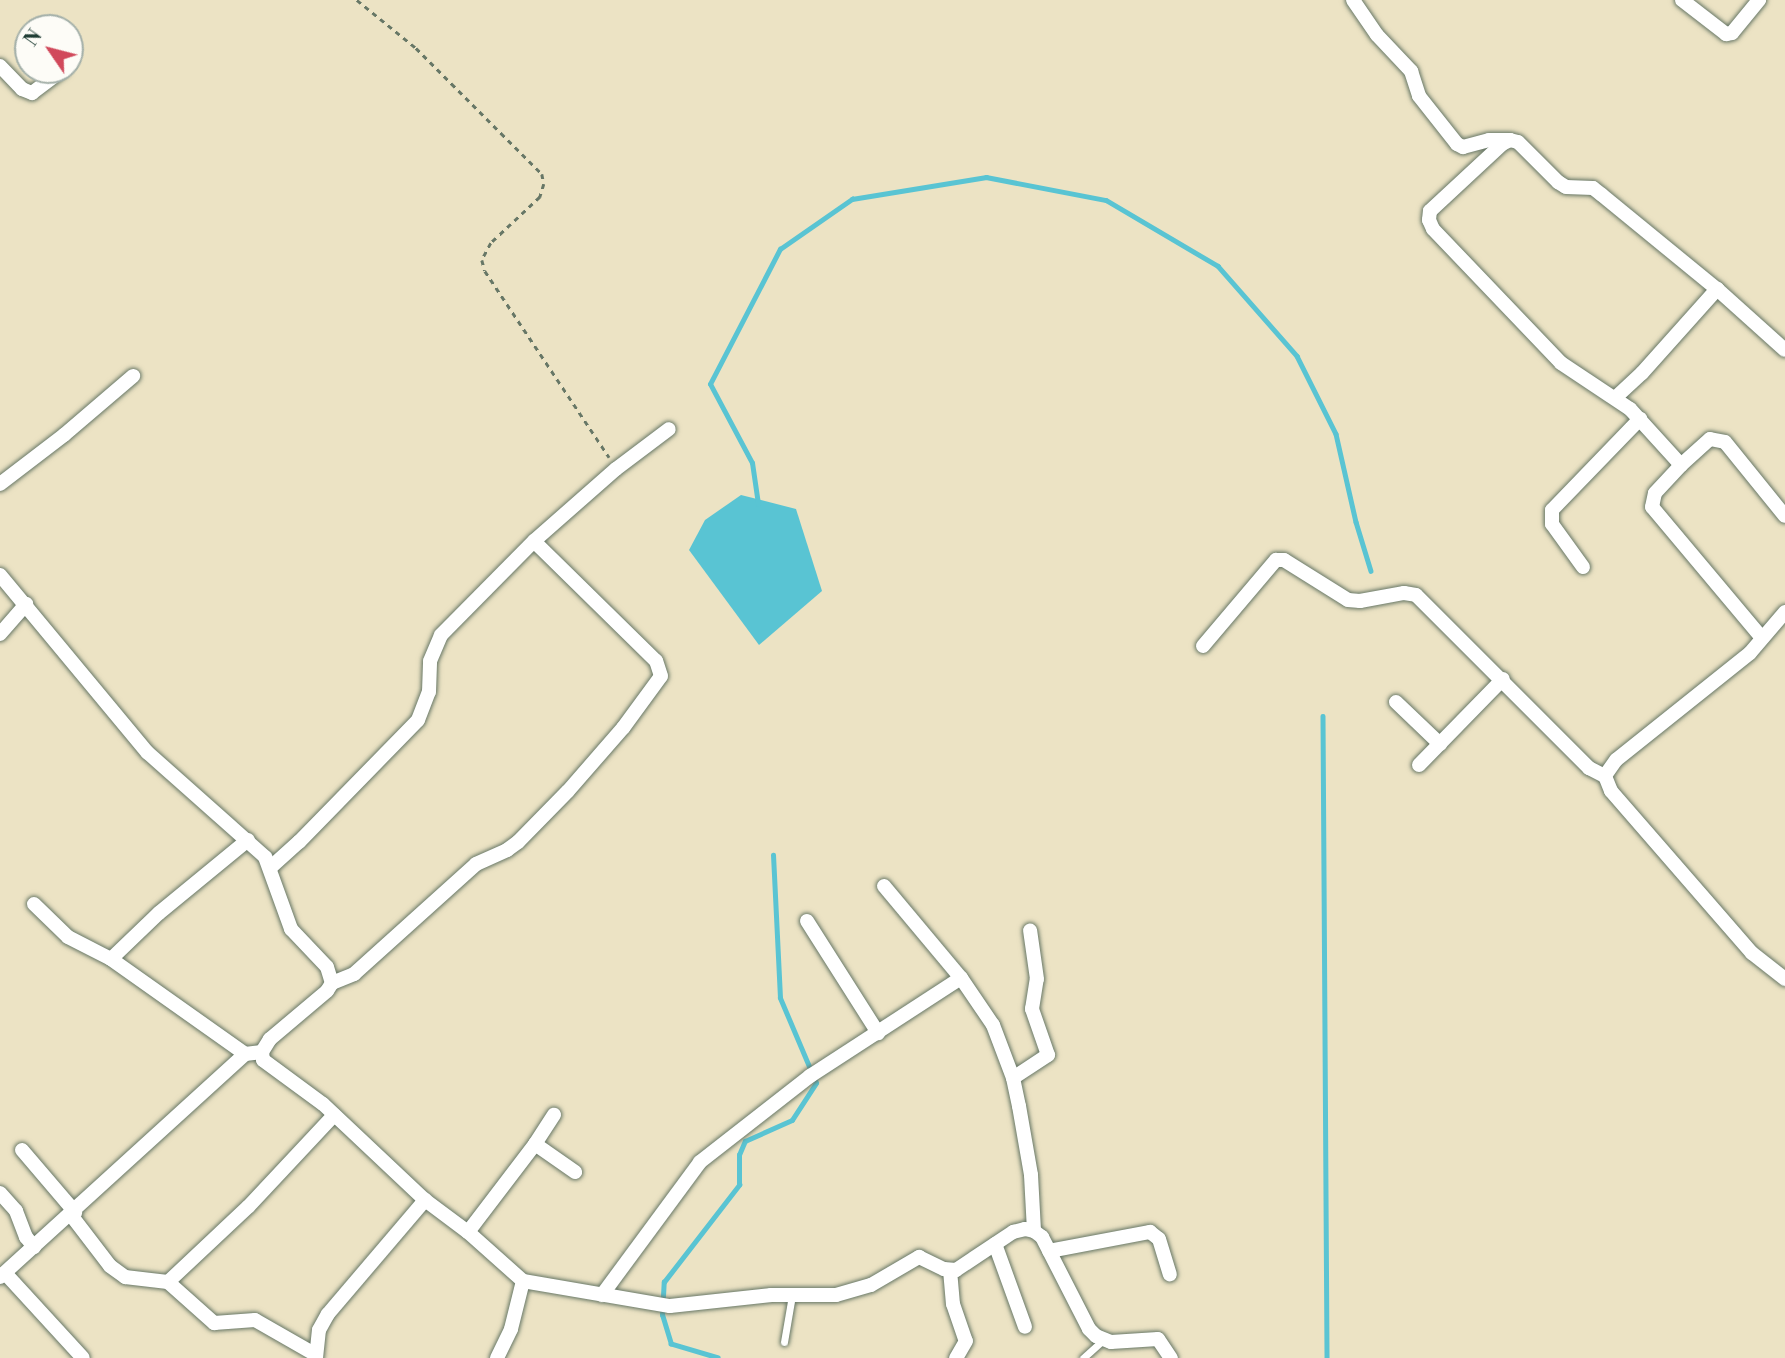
<!DOCTYPE html>
<style>
body{margin:0}
#map{position:relative;width:1785px;height:1358px;overflow:hidden;background:#ece3c4;font-family:"Libre Bodoni",serif}
div>[style]{position:absolute}
[style*='--x']{left:calc(var(--x)*1px);top:calc(var(--y)*1px);width:calc(var(--w)*1px);rotate:calc(var(--a)*1deg)}
.water>*{inset:0;background:#59c4d3}
.stream>*{height:4.5px;margin:-2.25px;padding:0 2.25px;transform-origin:2.25px;border-radius:2.25px;background:#59c4d3}
.path>*{height:2.5px;margin-top:-1.25px;transform-origin:0;background:repeating-linear-gradient(90deg,#677766 0 5px,transparent 0 10px)}
.roads{filter:drop-shadow(0 0 2px #677766) drop-shadow(0 0 2px #677766)}
.service>*{height:7px;margin:-3.5px;padding:0 3.5px;transform-origin:3.5px;border-radius:3.5px;background:#fff}
.minor>*{height:14px;margin:-7px;padding:0 7px;transform-origin:7px;border-radius:7px;background:#fff}
span{translate:-50% -50%;white-space:nowrap;text-align:center;line-height:1.15;-webkit-text-stroke:6px #fdfcf7;paint-order:stroke}
.north{position:absolute;left:14px;top:14px;width:70px;height:70px;box-sizing:border-box;background:#fdfcf7;border:2px solid #a4b0a9;border-radius:50%;rotate:305deg;font-size:19px;font-weight:700;line-height:28px;text-align:center;color:#1f3d34}
.north::after{content:'';display:block;margin:auto;width:24px;height:32px;background:#d1495b;clip-path:polygon(50% 0,100% 100%,50% 72%,0 100%)}
</style>
<div id="map">
<div class="water">
<i style="clip-path:polygon(741px 495px,796px 509px,822px 591px,759px 645px,689px 550px,705px 520px)"></i>
</div>
<div class="stream">
<i style="--x:758;--y:504;--w:41;--a:-98.3"></i>
<i style="--x:752;--y:463;--w:89;--a:-118"></i>
<i style="--x:710;--y:384;--w:152;--a:-62.6"></i>
<i style="--x:780;--y:249;--w:88;--a:-34.8"></i>
<i style="--x:852;--y:199;--w:136;--a:-9.3"></i>
<i style="--x:986;--y:177;--w:122;--a:10.9"></i>
<i style="--x:1106;--y:200;--w:130;--a:30.5"></i>
<i style="--x:1218;--y:266;--w:120;--a:48.7"></i>
<i style="--x:1297;--y:356;--w:87;--a:63.4"></i>
<i style="--x:1336;--y:434;--w:90;--a:77.2"></i>
<i style="--x:1356;--y:522;--w:51;--a:73"></i>
<i style="--x:1323;--y:716;--w:642;--a:89.64"></i>
<i style="--x:718;--y:1358;--w:49;--a:-163.4"></i>
<i style="--x:671;--y:1344;--w:30;--a:-107"></i>
<i style="--x:662;--y:1315;--w:33;--a:-87"></i>
<i style="--x:664;--y:1282;--w:123;--a:-52.3"></i>
<i style="--x:739;--y:1185;--w:30;--a:-90"></i>
<i style="--x:739;--y:1155;--w:15;--a:-67"></i>
<i style="--x:745;--y:1141;--w:51;--a:-24.1"></i>
<i style="--x:792;--y:1120;--w:44;--a:-57"></i>
<i style="--x:816;--y:1083;--w:92;--a:-113"></i>
<i style="--x:780;--y:998;--w:143;--a:-92.8"></i>
</div>
<div class="path">
<i style="--x:357;--y:0;--w:76;--a:39.1"></i>
<i style="--x:416;--y:48;--w:178;--a:45"></i>
<i style="--x:542;--y:174;--w:10;--a:79"></i>
<i style="--x:544;--y:184;--w:14;--a:107"></i>
<i style="--x:540;--y:197;--w:67;--a:136.8"></i>
<i style="--x:491;--y:243;--w:19;--a:118"></i>
<i style="--x:482;--y:260;--w:11;--a:75"></i>
<i style="--x:485;--y:271;--w:224;--a:56.3"></i>
</div>
<div class="roads">
<div class="service">
<i style="--x:784;--y:1342;--w:48;--a:-80.3"></i>
<i style="--x:1083;--y:1358;--w:27;--a:-42"></i>
</div>
<div class="minor">
<i style="--x:1353;--y:0;--w:42;--a:55.6"></i>
<i style="--x:1377;--y:35;--w:50;--a:46.6"></i>
<i style="--x:1411;--y:71;--w:26;--a:72"></i>
<i style="--x:1419;--y:96;--w:61;--a:51.6"></i>
<i style="--x:1457;--y:144;--w:7;--a:27"></i>
<i style="--x:1463;--y:147;--w:27;--a:-15"></i>
<i style="--x:1489;--y:140;--w:21;--a:0"></i>
<i style="--x:1682;--y:0;--w:56;--a:37.7"></i>
<i style="--x:1726;--y:34;--w:6;--a:-9"></i>
<i style="--x:1732;--y:33;--w:43;--a:-50.7"></i>
<i style="--x:0;--y:66;--w:32;--a:46"></i>
<i style="--x:22;--y:89;--w:11;--a:22"></i>
<i style="--x:32;--y:93;--w:39;--a:-37"></i>
<i style="--x:1615;--y:398;--w:37;--a:-43"></i>
<i style="--x:1642;--y:373;--w:113;--a:-48.2"></i>
<i style="--x:1681;--y:465;--w:39;--a:-42"></i>
<i style="--x:1710;--y:439;--w:15;--a:11"></i>
<i style="--x:1725;--y:442;--w:95;--a:51"></i>
<i style="--x:0;--y:484;--w:81;--a:-37.4"></i>
<i style="--x:64;--y:435;--w:91;--a:-40.5"></i>
<i style="--x:1583;--y:567;--w:53;--a:-125.8"></i>
<i style="--x:1552;--y:524;--w:14;--a:-90"></i>
<i style="--x:1552;--y:510;--w:127;--a:-46"></i>
<i style="--x:0;--y:575;--w:231;--a:50.3"></i>
<i style="--x:148;--y:753;--w:157;--a:41.6"></i>
<i style="--x:265;--y:857;--w:77;--a:70.1"></i>
<i style="--x:291;--y:929;--w:52;--a:46.5"></i>
<i style="--x:327;--y:967;--w:17;--a:73"></i>
<i style="--x:332;--y:983;--w:9;--a:122"></i>
<i style="--x:327;--y:991;--w:75;--a:139.9"></i>
<i style="--x:270;--y:1039;--w:15;--a:122"></i>
<i style="--x:262;--y:1052;--w:8;--a:83"></i>
<i style="--x:263;--y:1060;--w:74;--a:36.3"></i>
<i style="--x:323;--y:1104;--w:140;--a:43.3"></i>
<i style="--x:425;--y:1200;--w:54;--a:36.7"></i>
<i style="--x:468;--y:1232;--w:74;--a:41.7"></i>
<i style="--x:523;--y:1281;--w:149;--a:9.7"></i>
<i style="--x:670;--y:1306;--w:102;--a:-6.2"></i>
<i style="--x:771;--y:1295;--w:65;--a:0"></i>
<i style="--x:836;--y:1295;--w:36;--a:-16"></i>
<i style="--x:871;--y:1285;--w:56;--a:-30.3"></i>
<i style="--x:919;--y:1257;--w:28;--a:26"></i>
<i style="--x:944;--y:1269;--w:12;--a:5"></i>
<i style="--x:956;--y:1270;--w:69;--a:-33.7"></i>
<i style="--x:1013;--y:1232;--w:12;--a:-14"></i>
<i style="--x:1025;--y:1229;--w:9;--a:13"></i>
<i style="--x:1034;--y:1231;--w:10;--a:37"></i>
<i style="--x:1042;--y:1237;--w:103;--a:62.9"></i>
<i style="--x:1089;--y:1329;--w:10;--a:45"></i>
<i style="--x:1096;--y:1336;--w:16;--a:22"></i>
<i style="--x:1111;--y:1342;--w:47;--a:-3.7"></i>
<i style="--x:1158;--y:1339;--w:23;--a:56"></i>
<i style="--x:1785;--y:612;--w:54;--a:130.5"></i>
<i style="--x:1750;--y:653;--w:171;--a:141.4"></i>
<i style="--x:1616;--y:760;--w:19;--a:125"></i>
<i style="--x:1605;--y:776;--w:16;--a:68"></i>
<i style="--x:1611;--y:791;--w:215;--a:49"></i>
<i style="--x:1752;--y:953;--w:42;--a:38.2"></i>
<i style="--x:0;--y:634;--w:40;--a:-49"></i>
<i style="--x:1762;--y:638;--w:171;--a:-130"></i>
<i style="--x:1652;--y:507;--w:14;--a:-78"></i>
<i style="--x:1655;--y:493;--w:38;--a:-47"></i>
<i style="--x:1681;--y:465;--w:76;--a:-132.3"></i>
<i style="--x:1630;--y:409;--w:83;--a:-146.3"></i>
<i style="--x:1561;--y:363;--w:185;--a:-133.7"></i>
<i style="--x:1433;--y:229;--w:10;--a:-114"></i>
<i style="--x:1429;--y:220;--w:9;--a:-84"></i>
<i style="--x:1430;--y:211;--w:98;--a:-42.9"></i>
<i style="--x:1502;--y:144;--w:9;--a:-27"></i>
<i style="--x:1510;--y:140;--w:8;--a:14"></i>
<i style="--x:1518;--y:142;--w:57;--a:45"></i>
<i style="--x:1558;--y:182;--w:9;--a:32"></i>
<i style="--x:1566;--y:187;--w:27;--a:2"></i>
<i style="--x:1593;--y:188;--w:11;--a:38"></i>
<i style="--x:1602;--y:195;--w:149;--a:39.3"></i>
<i style="--x:1717;--y:289;--w:91;--a:41.9"></i>
<i style="--x:1203;--y:646;--w:113;--a:-49.7"></i>
<i style="--x:1276;--y:560;--w:8;--a:0"></i>
<i style="--x:1284;--y:560;--w:75;--a:32"></i>
<i style="--x:1348;--y:600;--w:12;--a:5"></i>
<i style="--x:1360;--y:601;--w:45;--a:-10.3"></i>
<i style="--x:1404;--y:593;--w:12;--a:9"></i>
<i style="--x:1416;--y:595;--w:245;--a:45"></i>
<i style="--x:1589;--y:768;--w:18;--a:27"></i>
<i style="--x:1396;--y:702;--w:61;--a:43.7"></i>
<i style="--x:1419;--y:765;--w:120;--a:-45.7"></i>
<i style="--x:271;--y:867;--w:38;--a:-42"></i>
<i style="--x:299;--y:842;--w:170;--a:-45.7"></i>
<i style="--x:418;--y:720;--w:30;--a:-69"></i>
<i style="--x:429;--y:692;--w:31;--a:-88"></i>
<i style="--x:430;--y:661;--w:28;--a:-67"></i>
<i style="--x:441;--y:635;--w:132;--a:-45.3"></i>
<i style="--x:534;--y:541;--w:109;--a:-41.3"></i>
<i style="--x:616;--y:469;--w:66;--a:-37"></i>
<i style="--x:884;--y:886;--w:120;--a:50.1"></i>
<i style="--x:961;--y:978;--w:57;--a:55.8"></i>
<i style="--x:993;--y:1025;--w:57;--a:69.3"></i>
<i style="--x:1013;--y:1078;--w:29;--a:78"></i>
<i style="--x:1019;--y:1106;--w:70;--a:80.1"></i>
<i style="--x:1031;--y:1175;--w:56;--a:86.9"></i>
<i style="--x:34;--y:904;--w:47;--a:44.1"></i>
<i style="--x:68;--y:937;--w:48;--a:27.1"></i>
<i style="--x:111;--y:959;--w:66;--a:-43.8"></i>
<i style="--x:159;--y:913;--w:115;--a:-39.4"></i>
<i style="--x:807;--y:921;--w:133;--a:57.6"></i>
<i style="--x:111;--y:959;--w:164;--a:35.3"></i>
<i style="--x:332;--y:983;--w:24;--a:-22"></i>
<i style="--x:354;--y:974;--w:164;--a:-42"></i>
<i style="--x:476;--y:864;--w:34;--a:-24"></i>
<i style="--x:507;--y:850;--w:14;--a:-36"></i>
<i style="--x:518;--y:842;--w:71;--a:-45.6"></i>
<i style="--x:568;--y:791;--w:84;--a:-48.9"></i>
<i style="--x:623;--y:728;--w:64;--a:-53.8"></i>
<i style="--x:661;--y:676;--w:16;--a:-108"></i>
<i style="--x:656;--y:661;--w:171;--a:-135.5"></i>
<i style="--x:1013;--y:1078;--w:42;--a:-33.3"></i>
<i style="--x:1048;--y:1055;--w:49;--a:-109.2"></i>
<i style="--x:1032;--y:1009;--w:30;--a:-81"></i>
<i style="--x:1037;--y:979;--w:49;--a:-98.1"></i>
<i style="--x:535;--y:1144;--w:35;--a:-57"></i>
<i style="--x:22;--y:1150;--w:82;--a:49.5"></i>
<i style="--x:0;--y:1193;--w:24;--a:48"></i>
<i style="--x:16;--y:1211;--w:28;--a:69"></i>
<i style="--x:26;--y:1237;--w:13;--a:51"></i>
<i style="--x:71;--y:1215;--w:64;--a:52.6"></i>
<i style="--x:110;--y:1266;--w:19;--a:36"></i>
<i style="--x:125;--y:1277;--w:43;--a:6.6"></i>
<i style="--x:168;--y:1282;--w:62;--a:41.7"></i>
<i style="--x:214;--y:1323;--w:41;--a:-4.2"></i>
<i style="--x:255;--y:1320;--w:70;--a:29.8"></i>
<i style="--x:468;--y:1232;--w:111;--a:-52.7"></i>
<i style="--x:535;--y:1144;--w:49;--a:35"></i>
<i style="--x:995;--y:1244;--w:88;--a:70.1"></i>
<i style="--x:1049;--y:1251;--w:103;--a:-10.7"></i>
<i style="--x:1150;--y:1232;--w:11;--a:38"></i>
<i style="--x:1159;--y:1239;--w:37;--a:73"></i>
<i style="--x:950;--y:1270;--w:34;--a:85"></i>
<i style="--x:953;--y:1304;--w:39;--a:71"></i>
<i style="--x:966;--y:1341;--w:20;--a:120"></i>
<i style="--x:5;--y:1273;--w:115;--a:47.5"></i>
<i style="--x:0;--y:1277;--w:331;--a:-42.3"></i>
<i style="--x:245;--y:1054;--w:17;--a:-7"></i>
<i style="--x:168;--y:1282;--w:110;--a:-43.2"></i>
<i style="--x:248;--y:1207;--w:126;--a:-46.9"></i>
<i style="--x:602;--y:1295;--w:165;--a:-53.6"></i>
<i style="--x:700;--y:1162;--w:140;--a:-38"></i>
<i style="--x:810;--y:1076;--w:180;--a:-33"></i>
<i style="--x:316;--y:1358;--w:28;--a:-84"></i>
<i style="--x:319;--y:1330;--w:18;--a:-61"></i>
<i style="--x:328;--y:1314;--w:150;--a:-49.6"></i>
<i style="--x:497;--y:1358;--w:32;--a:-64"></i>
<i style="--x:511;--y:1329;--w:49;--a:-76"></i>
</div>
</div>
<div class="north">N</div>
</div>
